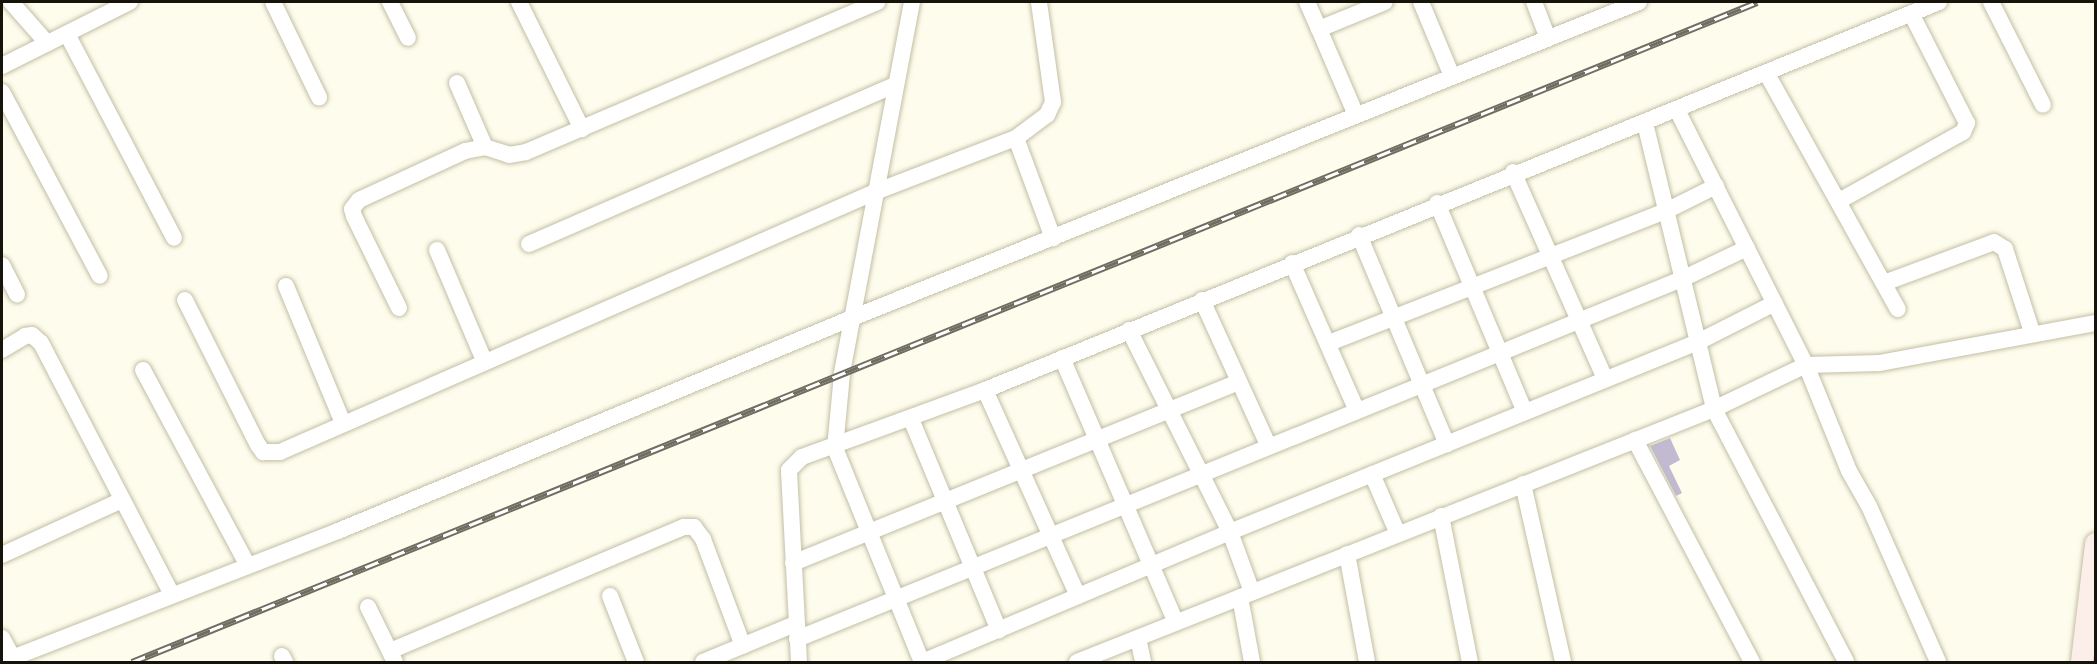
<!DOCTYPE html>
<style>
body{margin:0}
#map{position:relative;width:2097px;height:664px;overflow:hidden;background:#fefcec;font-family:Ubuntu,sans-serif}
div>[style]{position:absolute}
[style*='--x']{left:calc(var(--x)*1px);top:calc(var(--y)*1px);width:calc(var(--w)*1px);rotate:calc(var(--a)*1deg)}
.building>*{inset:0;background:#c2bad2}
.roads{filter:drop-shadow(0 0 2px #c2bea5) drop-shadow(0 0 2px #c2bea5)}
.street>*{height:16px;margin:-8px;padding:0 8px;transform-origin:8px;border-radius:8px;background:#fff}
.secondary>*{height:22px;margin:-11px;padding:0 11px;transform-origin:11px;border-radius:11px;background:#fcefe9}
.rail>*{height:7px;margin-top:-3.5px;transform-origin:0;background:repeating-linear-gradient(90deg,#fff 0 14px,#6f6d61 0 28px);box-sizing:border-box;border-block:2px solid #6f6d61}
span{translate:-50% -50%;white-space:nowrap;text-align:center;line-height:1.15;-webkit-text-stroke:6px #fff;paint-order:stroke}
.frame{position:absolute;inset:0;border:3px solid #15130a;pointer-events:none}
</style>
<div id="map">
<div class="building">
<i style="clip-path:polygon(1670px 438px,1680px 460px,1669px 466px,1682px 493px,1676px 496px,1650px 446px)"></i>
</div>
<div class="roads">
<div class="street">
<i style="--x:11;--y:2;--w:55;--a:48.7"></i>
<i style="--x:273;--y:2;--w:106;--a:64.2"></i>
<i style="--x:390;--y:2;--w:40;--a:63.4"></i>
<i style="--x:519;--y:2;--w:142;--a:63.6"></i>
<i style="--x:912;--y:2;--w:379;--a:100.7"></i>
<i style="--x:842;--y:374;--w:74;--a:95.4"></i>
<i style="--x:835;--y:448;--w:231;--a:67.9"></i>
<i style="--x:1307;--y:2;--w:30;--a:66"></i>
<i style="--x:1421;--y:2;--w:80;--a:67.3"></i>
<i style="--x:1534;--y:2;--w:39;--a:69"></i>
<i style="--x:1991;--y:2;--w:115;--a:63.2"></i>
<i style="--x:67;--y:34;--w:230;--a:62.3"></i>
<i style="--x:2;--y:66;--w:143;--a:-26.6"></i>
<i style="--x:1767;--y:74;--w:269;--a:60.9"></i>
<i style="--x:457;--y:83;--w:70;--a:66.4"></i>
<i style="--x:2;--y:92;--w:208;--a:62"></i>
<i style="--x:1677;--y:110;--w:286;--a:63.2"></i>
<i style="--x:1806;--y:365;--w:114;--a:67.9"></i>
<i style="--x:1849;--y:471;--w:40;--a:60.3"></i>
<i style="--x:1869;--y:506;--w:171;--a:66.1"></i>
<i style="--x:1356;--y:115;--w:94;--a:-113.3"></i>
<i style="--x:1319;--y:29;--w:71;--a:-22.2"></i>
<i style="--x:1645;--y:123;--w:294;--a:76.4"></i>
<i style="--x:1714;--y:409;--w:285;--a:62.4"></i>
<i style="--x:1016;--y:138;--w:107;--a:69.7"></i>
<i style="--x:1513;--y:172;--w:227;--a:66"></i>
<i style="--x:1839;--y:201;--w:142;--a:-29.1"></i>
<i style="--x:1963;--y:132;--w:10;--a:-66"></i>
<i style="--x:1967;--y:123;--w:123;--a:-117"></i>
<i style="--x:1437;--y:203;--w:227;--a:67.2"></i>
<i style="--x:1359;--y:235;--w:227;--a:67.2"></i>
<i style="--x:529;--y:244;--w:397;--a:-23.5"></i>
<i style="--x:437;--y:250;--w:120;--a:66.9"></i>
<i style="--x:1292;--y:263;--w:159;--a:66.3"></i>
<i style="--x:2;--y:265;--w:33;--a:63"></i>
<i style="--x:1884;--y:283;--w:117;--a:-20.4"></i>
<i style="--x:1994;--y:242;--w:13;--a:32"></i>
<i style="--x:2005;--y:249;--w:87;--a:72"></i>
<i style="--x:286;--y:286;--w:148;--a:67.4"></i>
<i style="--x:185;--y:300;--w:162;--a:63.3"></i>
<i style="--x:258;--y:445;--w:9;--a:54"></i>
<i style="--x:263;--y:452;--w:17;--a:0"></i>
<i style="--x:280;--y:452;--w:649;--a:-23.6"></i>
<i style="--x:875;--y:192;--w:151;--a:-21"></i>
<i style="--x:1016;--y:138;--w:39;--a:-37"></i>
<i style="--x:1047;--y:115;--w:14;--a:-65"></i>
<i style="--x:1053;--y:102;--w:101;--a:-98"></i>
<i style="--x:1202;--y:300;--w:159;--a:65.5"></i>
<i style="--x:399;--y:308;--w:102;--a:-116.1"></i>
<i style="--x:354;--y:216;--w:7;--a:-106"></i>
<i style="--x:352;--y:209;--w:11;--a:-52"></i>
<i style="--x:359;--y:200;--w:117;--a:-24.8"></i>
<i style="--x:465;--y:151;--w:20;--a:-11"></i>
<i style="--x:485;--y:147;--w:25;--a:18"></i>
<i style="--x:509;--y:155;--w:17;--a:-10"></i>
<i style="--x:526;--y:152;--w:382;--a:-23.1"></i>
<i style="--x:1129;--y:330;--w:226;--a:63.4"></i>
<i style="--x:1230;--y:532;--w:64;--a:69.9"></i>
<i style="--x:1329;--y:343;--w:362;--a:-21.4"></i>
<i style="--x:1666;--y:211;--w:56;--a:-26.6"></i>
<i style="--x:2;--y:350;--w:27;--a:-31"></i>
<i style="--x:25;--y:336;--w:7;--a:-8"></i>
<i style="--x:32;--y:335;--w:12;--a:42"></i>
<i style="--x:41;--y:343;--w:284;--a:62.5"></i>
<i style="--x:1062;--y:358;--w:288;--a:66.7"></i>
<i style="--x:143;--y:370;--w:222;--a:61.8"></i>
<i style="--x:985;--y:390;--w:226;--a:65.7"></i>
<i style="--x:911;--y:419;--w:229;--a:67.4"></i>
<i style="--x:1635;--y:440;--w:251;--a:62.2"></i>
<i style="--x:1372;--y:474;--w:65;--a:66.6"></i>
<i style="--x:1523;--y:484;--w:182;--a:77.3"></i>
<i style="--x:1441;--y:516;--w:149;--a:78.8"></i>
<i style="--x:1347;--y:554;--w:110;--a:79.5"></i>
<i style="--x:2;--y:555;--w:132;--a:-24.6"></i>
<i style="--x:793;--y:563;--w:481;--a:-22.1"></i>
<i style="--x:610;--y:596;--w:71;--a:68.5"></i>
<i style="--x:1240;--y:597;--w:66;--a:79.5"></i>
<i style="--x:368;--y:607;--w:61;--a:63.9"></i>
<i style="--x:2;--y:638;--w:23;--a:61"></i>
<i style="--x:1138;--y:638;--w:25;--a:78"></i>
<i style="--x:797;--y:639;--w:955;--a:-22.14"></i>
<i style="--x:1682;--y:279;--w:72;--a:-25.5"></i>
<i style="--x:390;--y:651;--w:319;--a:-22.9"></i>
<i style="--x:684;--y:527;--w:10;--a:0"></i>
<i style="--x:694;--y:527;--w:15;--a:53"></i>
<i style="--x:703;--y:539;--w:114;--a:69.5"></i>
<i style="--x:282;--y:656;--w:7;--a:63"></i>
<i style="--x:2;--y:662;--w:361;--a:-21.3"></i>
<i style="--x:338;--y:531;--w:556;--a:-22.51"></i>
<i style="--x:852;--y:318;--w:848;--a:-21.88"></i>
<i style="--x:703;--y:662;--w:100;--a:-22.4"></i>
<i style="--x:799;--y:662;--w:192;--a:-93"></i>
<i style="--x:789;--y:470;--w:18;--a:-45"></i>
<i style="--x:802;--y:457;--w:195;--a:-20.1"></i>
<i style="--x:985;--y:390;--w:1030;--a:-22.13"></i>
<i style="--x:922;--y:662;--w:334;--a:-22.9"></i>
<i style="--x:1230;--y:532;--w:505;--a:-22.1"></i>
<i style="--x:1698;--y:342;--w:86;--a:-26.9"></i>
<i style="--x:1077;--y:662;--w:685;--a:-21.66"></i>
<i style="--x:1714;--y:409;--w:102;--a:-25.6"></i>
<i style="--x:1806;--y:365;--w:74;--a:-1.5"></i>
<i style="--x:1880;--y:363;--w:220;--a:-10.5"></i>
</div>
<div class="secondary">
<i style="--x:2082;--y:662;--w:119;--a:-83.2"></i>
</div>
</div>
<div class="rail">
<i style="--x:132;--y:662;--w:1754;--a:-22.1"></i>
</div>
<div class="frame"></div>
</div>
